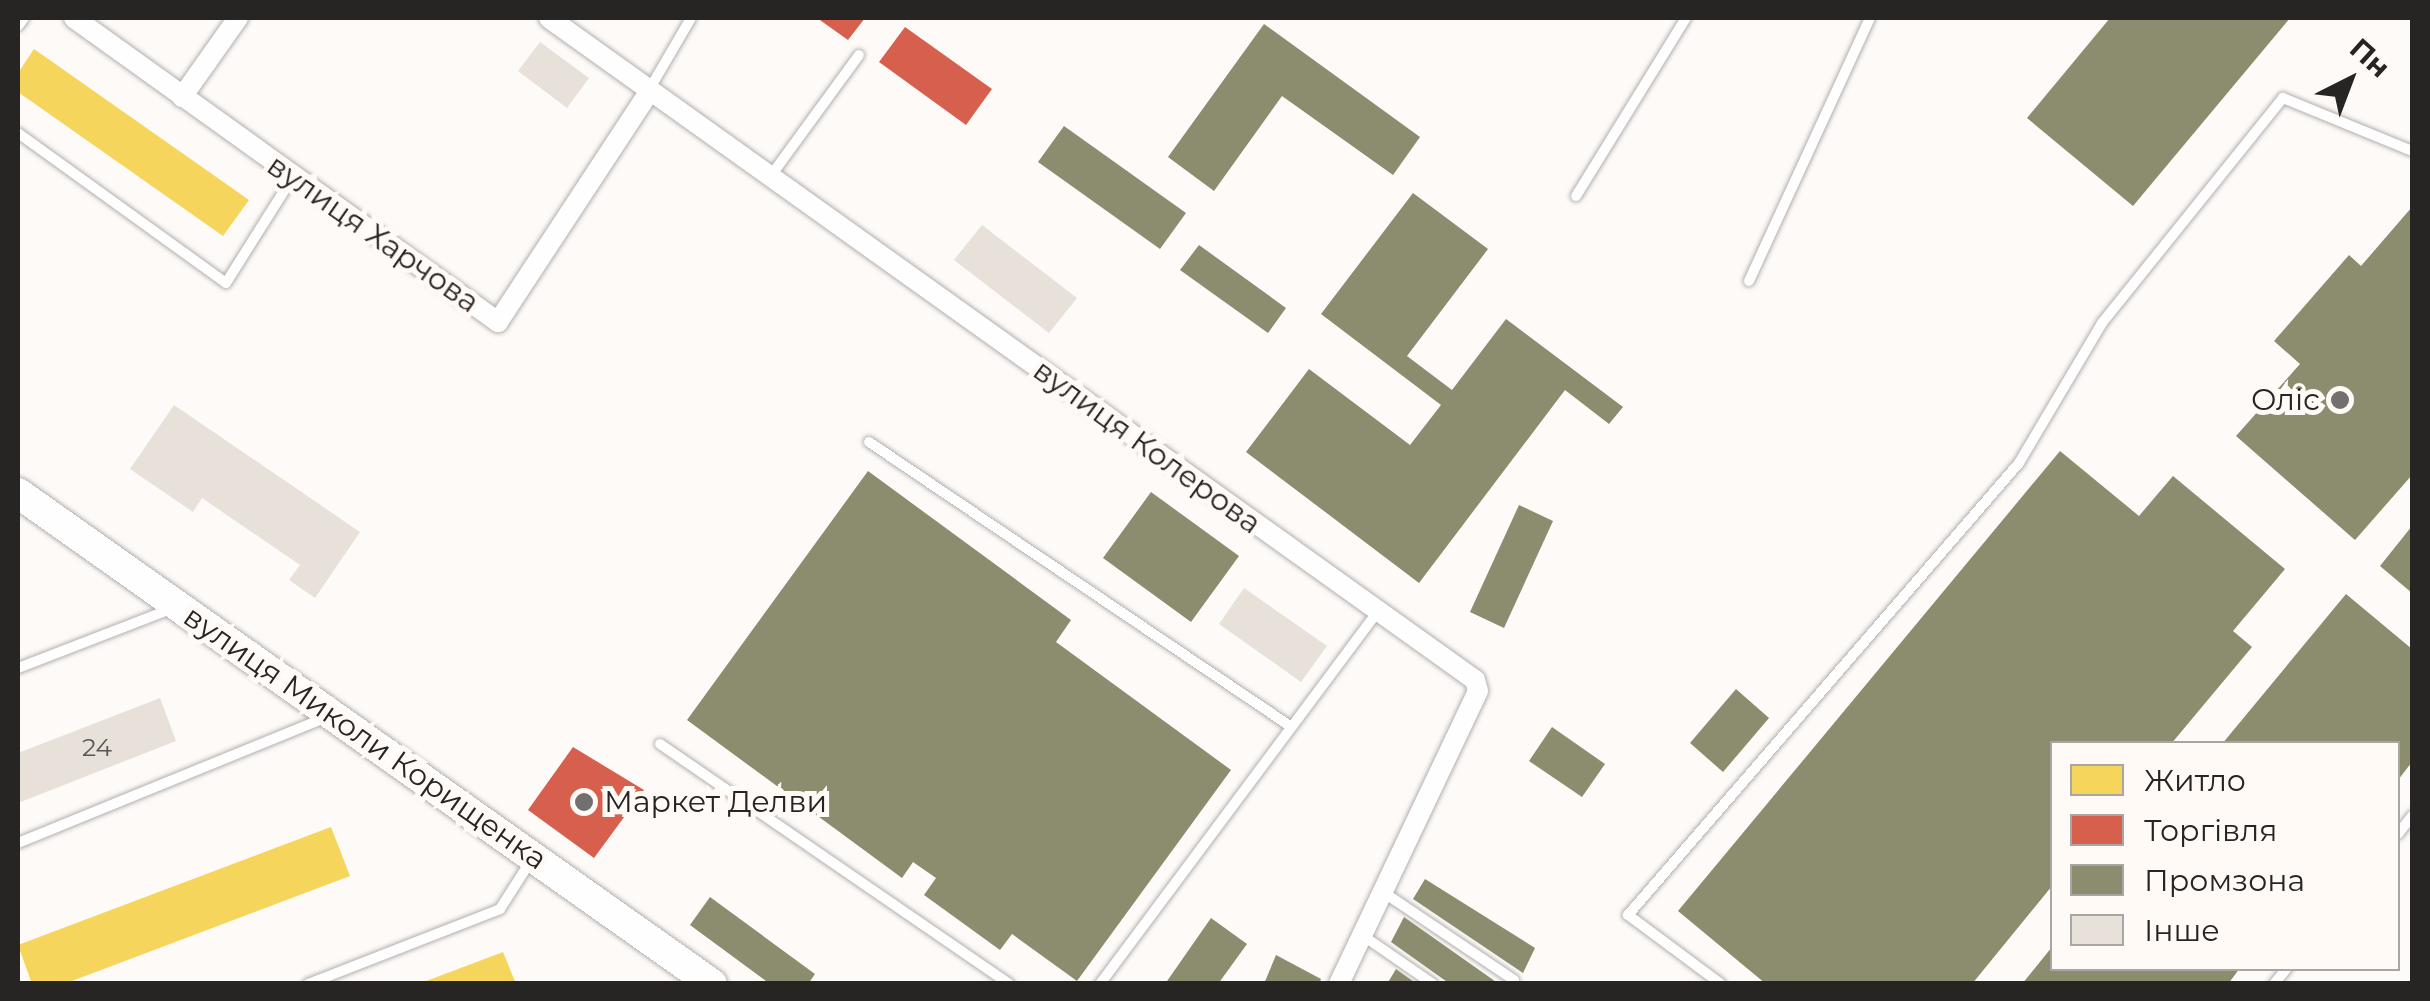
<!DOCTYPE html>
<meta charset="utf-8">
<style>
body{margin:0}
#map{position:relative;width:2430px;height:1001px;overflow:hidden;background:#fdfaf8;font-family:Montserrat,sans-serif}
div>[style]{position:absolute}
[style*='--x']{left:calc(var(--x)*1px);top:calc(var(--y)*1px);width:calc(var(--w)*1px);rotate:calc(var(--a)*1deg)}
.homes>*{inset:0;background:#f6d55c}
.shops>*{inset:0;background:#d6604d}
.industry>*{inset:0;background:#8c8c6e}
.building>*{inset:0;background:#e7e1da}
.roads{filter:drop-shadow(0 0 2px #b2afad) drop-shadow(0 0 2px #b2afad)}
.lane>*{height:10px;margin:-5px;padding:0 5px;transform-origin:5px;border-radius:5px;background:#fffefe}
.street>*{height:20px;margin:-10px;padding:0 10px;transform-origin:10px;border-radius:10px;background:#fffefe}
.secondary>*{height:30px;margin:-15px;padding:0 15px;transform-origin:15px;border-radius:15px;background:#fffefe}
.dots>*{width:28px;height:28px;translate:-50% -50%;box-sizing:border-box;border:5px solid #fffaf6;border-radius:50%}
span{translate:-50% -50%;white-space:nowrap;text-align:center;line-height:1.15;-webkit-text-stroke:10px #fffaf6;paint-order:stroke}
.number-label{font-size:25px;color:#595653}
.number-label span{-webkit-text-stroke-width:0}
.street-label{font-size:30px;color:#272523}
.poi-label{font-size:30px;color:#272523}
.right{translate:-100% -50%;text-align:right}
.left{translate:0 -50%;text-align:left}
.frame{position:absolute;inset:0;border:20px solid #272523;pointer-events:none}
.legend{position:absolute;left:2050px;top:741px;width:350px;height:230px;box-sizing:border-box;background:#fffaf6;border:2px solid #a9a5a2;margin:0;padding:12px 18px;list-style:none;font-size:30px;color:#272523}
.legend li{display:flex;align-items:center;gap:20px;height:50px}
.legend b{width:50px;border:2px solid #a9a5a2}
.north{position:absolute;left:2300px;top:30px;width:100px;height:100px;-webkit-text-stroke:8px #fffaf6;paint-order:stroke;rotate:42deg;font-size:28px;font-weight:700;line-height:40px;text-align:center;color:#272523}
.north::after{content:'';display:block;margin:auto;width:35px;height:45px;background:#272523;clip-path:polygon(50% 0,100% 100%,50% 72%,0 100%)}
</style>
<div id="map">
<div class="homes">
<i style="clip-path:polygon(34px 49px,249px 200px,223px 236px,18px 92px,18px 73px)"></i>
<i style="clip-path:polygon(331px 827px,350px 876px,64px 984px,32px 984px,18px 945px)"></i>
<i style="clip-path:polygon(503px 952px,516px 984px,422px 984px,421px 983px)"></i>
</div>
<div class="shops">
<i style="clip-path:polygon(817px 18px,865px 18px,848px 40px)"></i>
<i style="clip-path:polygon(905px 27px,992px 89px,966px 125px,879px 62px)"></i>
<i style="clip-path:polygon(573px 747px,644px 790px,594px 858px,528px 810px)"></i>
</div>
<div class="industry">
<i style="clip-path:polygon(2110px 18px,2290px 18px,2133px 206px,2027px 118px)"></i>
<i style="clip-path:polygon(1264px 24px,1420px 137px,1393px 175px,1282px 96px,1214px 191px,1168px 157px)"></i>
<i style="clip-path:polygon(1064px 126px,1186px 213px,1160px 249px,1038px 162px)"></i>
<i style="clip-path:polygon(1413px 193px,1488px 249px,1407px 356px,1452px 390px,1506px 319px,1623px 407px,1609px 424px,1565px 390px,1419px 583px,1246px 452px,1309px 369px,1410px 445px,1441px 405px,1321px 314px)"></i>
<i style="clip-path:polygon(2412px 207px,2412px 475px,2355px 540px,2236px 436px,2300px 364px,2274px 341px,2349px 255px,2361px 266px)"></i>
<i style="clip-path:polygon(1199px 245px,1286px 308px,1268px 333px,1180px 270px)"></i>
<i style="clip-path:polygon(2060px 451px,2139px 516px,2173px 476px,2285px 569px,2233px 631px,2252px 647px,2171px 744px,2052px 744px,2052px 886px,1972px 984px,1766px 984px,1678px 911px)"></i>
<i style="clip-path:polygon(868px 471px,1071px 620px,1056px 642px,1231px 770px,1077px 981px,1012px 934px,1000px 950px,924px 895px,936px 878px,913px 862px,902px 878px,687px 720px)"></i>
<i style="clip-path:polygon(1151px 492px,1239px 556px,1191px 622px,1103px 558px)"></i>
<i style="clip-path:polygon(1519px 505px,1553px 521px,1504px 628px,1470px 612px)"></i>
<i style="clip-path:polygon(2412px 526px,2412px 593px,2380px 566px)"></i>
<i style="clip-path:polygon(2346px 594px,2412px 649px,2412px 762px,2398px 780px,2398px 744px,2222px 744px)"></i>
<i style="clip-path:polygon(1736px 689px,1769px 718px,1723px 772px,1690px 743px)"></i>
<i style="clip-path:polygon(1552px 727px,1605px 764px,1582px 797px,1529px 761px)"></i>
<i style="clip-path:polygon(1425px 879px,1535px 948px,1523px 973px,1413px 899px)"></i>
<i style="clip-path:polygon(710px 897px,815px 974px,808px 984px,770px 984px,690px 925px)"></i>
<i style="clip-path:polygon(1404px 917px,1499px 984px,1450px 984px,1391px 942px)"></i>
<i style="clip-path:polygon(1211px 918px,1247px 944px,1218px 984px,1165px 984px)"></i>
<i style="clip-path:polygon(2052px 947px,2052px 968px,2240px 968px,2228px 984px,2022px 984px)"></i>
<i style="clip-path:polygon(1276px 955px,1321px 979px,1319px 984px,1264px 984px)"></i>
<i style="clip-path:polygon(1396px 969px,1417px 984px,1387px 984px)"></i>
</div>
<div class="building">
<i style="clip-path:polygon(540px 42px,589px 78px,567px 108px,518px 71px)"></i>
<i style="clip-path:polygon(982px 225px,1077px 298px,1049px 333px,954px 260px)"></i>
<i style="clip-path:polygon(174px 405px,360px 532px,315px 598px,289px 580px,300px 565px,202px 498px,193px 512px,130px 469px)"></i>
<i style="clip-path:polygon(1244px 588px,1327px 646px,1301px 682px,1219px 624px)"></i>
<i style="clip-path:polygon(160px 698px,176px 741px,18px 803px,18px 753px)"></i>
</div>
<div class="roads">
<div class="lane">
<i style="--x:18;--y:26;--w:10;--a:-53"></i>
<i style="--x:649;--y:90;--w:83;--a:-59.7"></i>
<i style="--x:18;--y:133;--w:256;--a:35.8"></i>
<i style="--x:226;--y:283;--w:124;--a:-57.8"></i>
<i style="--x:770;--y:177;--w:151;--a:-53.9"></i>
<i style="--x:1576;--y:196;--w:209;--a:-58.3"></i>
<i style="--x:1749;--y:281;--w:289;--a:-65.3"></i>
<i style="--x:869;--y:442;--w:508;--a:34"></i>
<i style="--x:18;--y:668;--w:164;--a:-21.1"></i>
<i style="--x:660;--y:744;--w:424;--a:34.5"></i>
<i style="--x:2398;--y:834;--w:23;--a:-52"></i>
<i style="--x:18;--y:843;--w:333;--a:-22.2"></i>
<i style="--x:1383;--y:892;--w:158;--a:33.9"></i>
<i style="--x:1362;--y:935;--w:86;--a:34.6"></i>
<i style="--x:308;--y:984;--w:206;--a:-21.3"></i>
<i style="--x:500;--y:909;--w:56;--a:-57.4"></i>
<i style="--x:1100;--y:984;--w:464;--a:-53.3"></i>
<i style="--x:1721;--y:984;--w:116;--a:-143.4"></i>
<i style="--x:1628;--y:915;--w:598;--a:-49.14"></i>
<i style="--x:2019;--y:463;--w:163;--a:-59.3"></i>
<i style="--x:2102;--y:323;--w:289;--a:-51.2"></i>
<i style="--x:2283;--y:98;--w:139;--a:22.3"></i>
<i style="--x:2274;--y:984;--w:21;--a:-51"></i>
</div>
<div class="street">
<i style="--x:74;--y:18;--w:522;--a:35.64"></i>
<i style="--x:498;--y:322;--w:275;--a:-56.7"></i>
<i style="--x:549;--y:18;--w:1138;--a:35.56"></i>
<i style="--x:1475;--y:680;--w:11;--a:75"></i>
<i style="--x:1478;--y:691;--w:324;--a:115.4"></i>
<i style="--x:182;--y:97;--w:97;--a:-54.7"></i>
</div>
<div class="secondary">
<i style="--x:18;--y:493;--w:850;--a:35.28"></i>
</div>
</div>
<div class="dots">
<i style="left:2340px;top:400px;background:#72706e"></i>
<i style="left:584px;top:802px;background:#72706e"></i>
</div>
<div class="number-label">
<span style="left:97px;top:747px">24</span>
</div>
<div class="street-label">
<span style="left:373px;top:234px;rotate:35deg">вулиця Харчова</span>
<span style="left:1147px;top:447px;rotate:36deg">вулиця Колерова</span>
<span style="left:365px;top:738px;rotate:35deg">вулиця Миколи Корищенка</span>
</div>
<div class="poi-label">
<span class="right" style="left:2320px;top:400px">Оліс</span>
<span class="left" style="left:604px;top:802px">Маркет Делви</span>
</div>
<div class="frame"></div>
<ul class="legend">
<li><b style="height:28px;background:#f6d55c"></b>Житло</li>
<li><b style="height:28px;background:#d6604d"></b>Торгівля</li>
<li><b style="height:28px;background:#8c8c6e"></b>Промзона</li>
<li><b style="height:28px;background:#e7e1da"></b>Інше</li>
</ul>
<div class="north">Пн</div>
</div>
